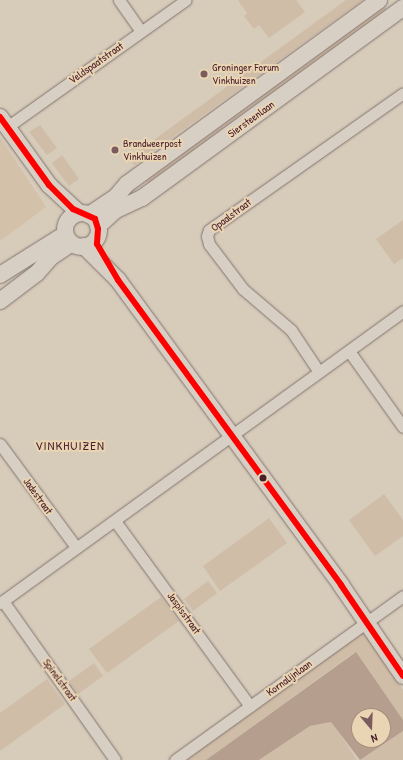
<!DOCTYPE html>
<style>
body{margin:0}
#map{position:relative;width:403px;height:760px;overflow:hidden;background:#d7cbba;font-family:"Patrick Hand",sans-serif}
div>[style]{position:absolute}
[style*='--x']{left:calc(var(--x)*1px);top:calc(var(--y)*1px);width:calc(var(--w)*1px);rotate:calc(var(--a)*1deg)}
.built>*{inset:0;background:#d3c1aa}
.green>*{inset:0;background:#d0bda7}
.water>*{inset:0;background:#b69e8e}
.roads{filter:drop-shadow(0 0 1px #82746f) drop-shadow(0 0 1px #82746f)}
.street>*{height:11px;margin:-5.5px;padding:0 5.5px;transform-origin:5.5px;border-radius:5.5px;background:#d7cfc3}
.secondary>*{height:16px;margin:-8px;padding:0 8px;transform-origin:8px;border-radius:8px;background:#d7cfc3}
.secondary>.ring{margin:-8px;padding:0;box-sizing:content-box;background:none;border:16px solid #d7cfc3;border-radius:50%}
.bus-1>*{height:6px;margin:-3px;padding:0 3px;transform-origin:3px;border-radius:3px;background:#f00}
.dots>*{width:11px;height:11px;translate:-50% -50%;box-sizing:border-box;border:2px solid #e9d5b3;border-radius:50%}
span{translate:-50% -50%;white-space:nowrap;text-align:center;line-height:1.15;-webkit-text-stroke:4px #e9d5b3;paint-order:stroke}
.street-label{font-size:11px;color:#4a1f2b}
.poi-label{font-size:11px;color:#4a1f2b}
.left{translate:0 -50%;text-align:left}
.quarter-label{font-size:13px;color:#4a1f2b;letter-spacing:1px}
.north{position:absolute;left:351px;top:708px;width:40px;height:40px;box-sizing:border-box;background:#e9d5b3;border:1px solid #a98c7d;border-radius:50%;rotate:161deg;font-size:11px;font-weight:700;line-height:16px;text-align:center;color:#4a1f2b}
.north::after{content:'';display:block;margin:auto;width:14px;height:18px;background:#7b5b5d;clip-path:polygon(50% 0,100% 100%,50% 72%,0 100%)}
</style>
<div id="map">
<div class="built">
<i style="clip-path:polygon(0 137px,46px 207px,0 241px)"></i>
</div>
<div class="green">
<i style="clip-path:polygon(238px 0,296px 0,305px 12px,269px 38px,259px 25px,254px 29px,244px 16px,247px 13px)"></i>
<i style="clip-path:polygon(346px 0,363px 0,134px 165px,129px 158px)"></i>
<i style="clip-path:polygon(381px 2px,390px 14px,148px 184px,142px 176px)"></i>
<i style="clip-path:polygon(40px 125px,57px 148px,47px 155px,29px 132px)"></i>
<i style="clip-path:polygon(62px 155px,79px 179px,69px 186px,52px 163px)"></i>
<i style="clip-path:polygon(403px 220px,403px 258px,394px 264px,376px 239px)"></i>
<i style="clip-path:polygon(384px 494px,403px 520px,403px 536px,375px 556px,349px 520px)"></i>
<i style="clip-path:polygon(269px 518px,287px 543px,220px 591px,203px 566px)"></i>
<i style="clip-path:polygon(208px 581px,217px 593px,193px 611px,184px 599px)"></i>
<i style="clip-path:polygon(161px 597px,179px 621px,107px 673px,89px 649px)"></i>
<i style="clip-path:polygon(363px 631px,403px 690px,403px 720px,355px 652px,206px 760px,183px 760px)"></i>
<i style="clip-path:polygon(94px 663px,103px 676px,78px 694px,69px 681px)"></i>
<i style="clip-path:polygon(47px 679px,65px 704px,0 751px,0 713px)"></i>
<i style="clip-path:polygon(332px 722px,357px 760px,259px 760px,310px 726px)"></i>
<i style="clip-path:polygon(403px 731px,403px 760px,360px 760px,387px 742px)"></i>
</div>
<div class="water">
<i style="clip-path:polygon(evenodd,356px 652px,403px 720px,403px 731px,360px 760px,331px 722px,310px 726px,259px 760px,206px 760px,356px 652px,359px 716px,383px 716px,383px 740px,359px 740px,359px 716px)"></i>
</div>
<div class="roads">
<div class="street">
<i style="--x:119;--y:0;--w:38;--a:55"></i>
<i style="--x:7;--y:127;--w:219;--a:-35.4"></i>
<i style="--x:349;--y:351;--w:93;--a:54.6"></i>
<i style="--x:319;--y:372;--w:50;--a:-123.7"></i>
<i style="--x:291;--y:330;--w:63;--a:-139.5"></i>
<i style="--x:243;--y:289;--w:56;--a:-127.1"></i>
<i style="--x:209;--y:244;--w:8;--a:-104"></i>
<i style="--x:207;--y:236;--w:6;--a:-72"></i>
<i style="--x:209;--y:230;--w:237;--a:-35.2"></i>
<i style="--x:0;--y:444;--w:128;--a:53.6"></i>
<i style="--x:115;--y:521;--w:229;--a:53.9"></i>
<i style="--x:3;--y:601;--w:194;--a:54.8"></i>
<i style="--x:0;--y:603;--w:498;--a:-35.9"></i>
<i style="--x:175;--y:760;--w:281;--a:-35.7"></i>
</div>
<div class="secondary">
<i style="--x:0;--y:117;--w:84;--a:54.2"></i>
<i style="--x:49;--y:185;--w:41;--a:43"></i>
<i class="ring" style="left:65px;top:213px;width:18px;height:18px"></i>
<i style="--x:89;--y:215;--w:32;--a:-34"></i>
<i style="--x:116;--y:197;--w:17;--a:-50"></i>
<i style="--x:127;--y:184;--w:312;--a:-36.1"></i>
<i style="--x:98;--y:226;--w:24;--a:-42"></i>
<i style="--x:116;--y:210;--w:29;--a:-25"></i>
<i style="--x:142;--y:198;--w:323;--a:-36.1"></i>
<i style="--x:84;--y:246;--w:48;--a:45"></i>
<i style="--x:118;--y:280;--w:378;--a:53.8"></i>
<i style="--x:341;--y:585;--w:110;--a:55.7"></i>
<i style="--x:0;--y:275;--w:70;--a:-32.1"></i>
<i style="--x:0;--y:301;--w:46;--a:-37.1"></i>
<i style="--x:37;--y:273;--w:21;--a:-49"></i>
<i style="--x:51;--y:257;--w:25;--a:-34"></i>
</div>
</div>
<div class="bus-1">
<i style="--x:0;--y:117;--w:84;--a:54.2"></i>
<i style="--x:49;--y:185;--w:34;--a:45"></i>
<i style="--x:73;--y:209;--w:24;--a:24"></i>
<i style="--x:95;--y:219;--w:10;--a:73"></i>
<i style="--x:98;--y:229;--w:15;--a:94"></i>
<i style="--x:97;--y:244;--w:42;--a:59.7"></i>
<i style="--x:118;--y:280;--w:378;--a:53.8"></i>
<i style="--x:341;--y:585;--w:110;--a:55.7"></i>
</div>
<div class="dots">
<i style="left:204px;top:74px;background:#7b5b5d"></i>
<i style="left:115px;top:150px;background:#7b5b5d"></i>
<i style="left:263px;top:478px;background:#4a1f2b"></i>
</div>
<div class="street-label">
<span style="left:96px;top:63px;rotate:-35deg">Veldspaatstraat</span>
<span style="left:251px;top:119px;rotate:-36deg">Siersteenlaan</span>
<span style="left:231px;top:215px;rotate:-37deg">Opaalstraat</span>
<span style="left:38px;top:496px;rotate:54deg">Jadestraat</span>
<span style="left:184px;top:613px;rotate:54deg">Jaspisstraat</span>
<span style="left:289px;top:678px;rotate:-36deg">Kornalijnlaan</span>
<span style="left:60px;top:680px;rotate:54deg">Spinelstraat</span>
</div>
<div class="poi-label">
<span class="left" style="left:212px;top:74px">Groninger Forum<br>Vinkhuizen</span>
<span class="left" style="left:123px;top:150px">Brandweerpost<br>Vinkhuizen</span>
</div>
<div class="quarter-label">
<span style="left:70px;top:445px">VINKHUIZEN</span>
</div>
<div class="north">N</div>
</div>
